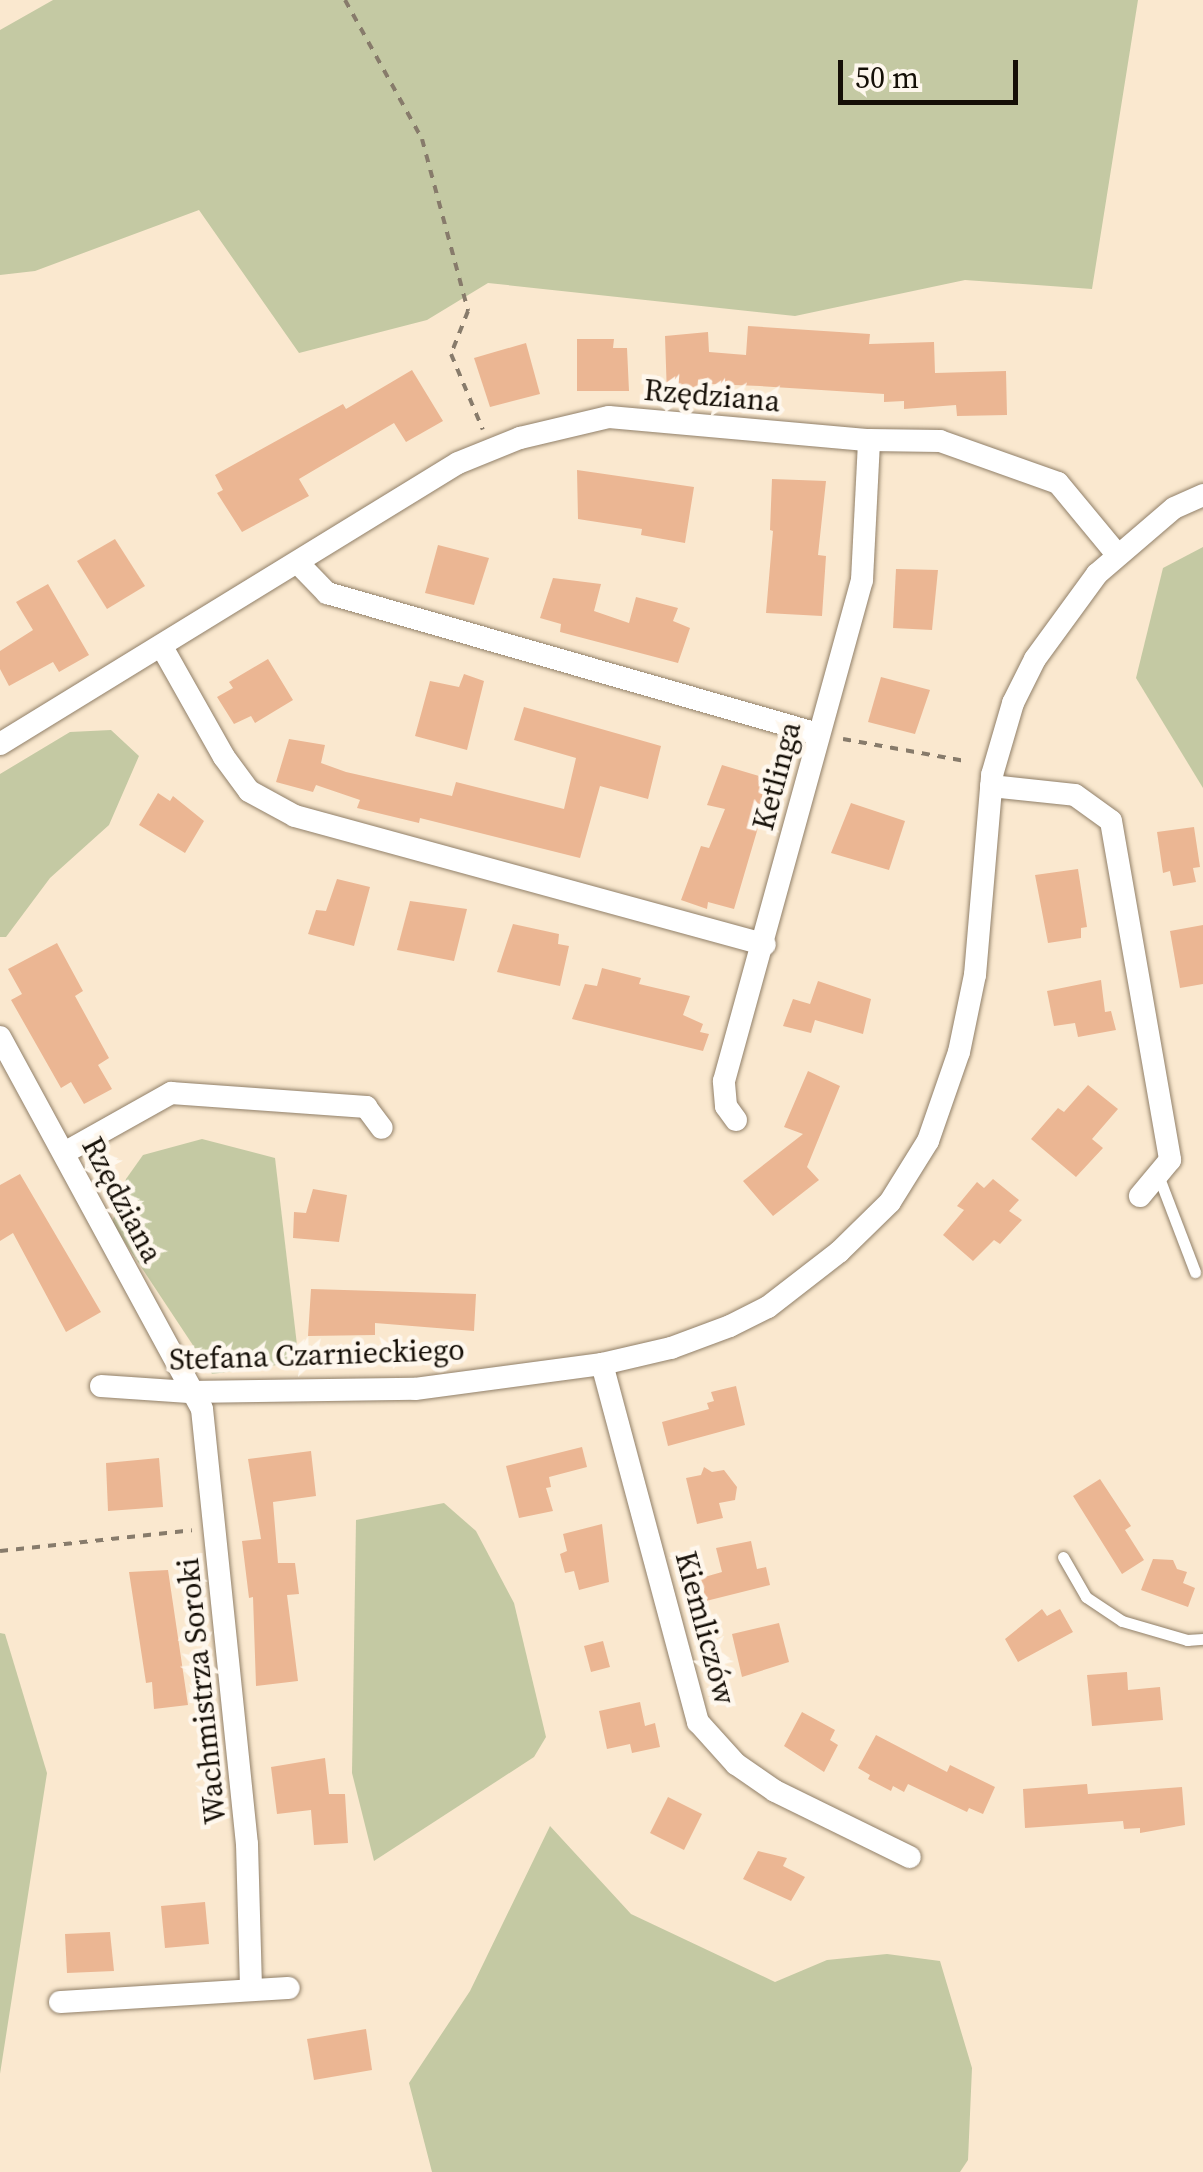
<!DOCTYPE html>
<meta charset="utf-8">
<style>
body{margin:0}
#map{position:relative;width:1203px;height:2172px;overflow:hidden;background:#fae8cf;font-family:"Source Serif 4",serif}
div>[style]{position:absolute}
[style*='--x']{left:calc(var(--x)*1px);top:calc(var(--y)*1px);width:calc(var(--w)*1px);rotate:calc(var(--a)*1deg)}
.green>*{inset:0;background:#c4c9a3}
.building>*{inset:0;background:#ebb693}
.path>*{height:4px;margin-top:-2px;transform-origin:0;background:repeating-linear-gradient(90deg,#877b6b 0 8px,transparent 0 16px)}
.roads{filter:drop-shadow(0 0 2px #918069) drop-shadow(0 0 2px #918069)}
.lane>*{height:11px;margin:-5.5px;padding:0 5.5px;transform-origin:5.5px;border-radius:5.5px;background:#fff}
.street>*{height:22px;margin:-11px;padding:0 11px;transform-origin:11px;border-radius:11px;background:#fff}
span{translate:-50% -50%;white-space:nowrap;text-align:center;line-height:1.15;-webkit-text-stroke:9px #fef7ed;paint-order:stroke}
.street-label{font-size:30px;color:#150f07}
.scale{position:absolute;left:838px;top:60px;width:180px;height:45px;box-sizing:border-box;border:5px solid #150f07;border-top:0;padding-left:12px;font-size:30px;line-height:35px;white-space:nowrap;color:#150f07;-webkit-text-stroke:8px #fef7ed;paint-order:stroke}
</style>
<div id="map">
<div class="green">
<i style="clip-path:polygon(53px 0,1138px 0,1092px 289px,965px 280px,795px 316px,488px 283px,427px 320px,299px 353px,199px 210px,35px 271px,0 275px,0 30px)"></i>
<i style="clip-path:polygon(1203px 547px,1203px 788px,1136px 678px,1163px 568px)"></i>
<i style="clip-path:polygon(111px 730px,139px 756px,109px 825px,50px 878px,6px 937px,0 937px,0 774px,70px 732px)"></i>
<i style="clip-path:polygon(202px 1139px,275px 1158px,299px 1362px,212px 1374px,112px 1223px,126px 1179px,143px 1155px)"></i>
<i style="clip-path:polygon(444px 1503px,476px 1531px,514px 1603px,546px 1737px,534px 1757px,374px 1861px,352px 1773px,356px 1520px)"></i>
<i style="clip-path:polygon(0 1633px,5px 1634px,47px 1773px,0 2074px)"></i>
<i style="clip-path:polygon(550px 1826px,631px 1914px,775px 1982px,827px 1960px,887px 1954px,940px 1961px,972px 2068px,968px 2160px,960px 2172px,432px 2172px,409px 2083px,470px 1991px)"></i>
</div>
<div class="building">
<i style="clip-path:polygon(748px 326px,870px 334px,869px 344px,934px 342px,935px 373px,1006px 371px,1007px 415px,957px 416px,956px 405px,904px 409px,904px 401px,884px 402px,884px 394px,760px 386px,710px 384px,711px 396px,667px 396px,665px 336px,708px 332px,709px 352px,746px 355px)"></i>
<i style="clip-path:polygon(577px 339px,614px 339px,613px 348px,627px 348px,629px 391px,577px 391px)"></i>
<i style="clip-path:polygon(526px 343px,540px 394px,490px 407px,474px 358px)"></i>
<i style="clip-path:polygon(412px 370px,443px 421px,406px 442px,394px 423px,299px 479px,309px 496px,242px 532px,217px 493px,223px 490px,215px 475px,343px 404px,346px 409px)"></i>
<i style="clip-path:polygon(577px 470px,694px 487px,685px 543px,641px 535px,642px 529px,578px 519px)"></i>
<i style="clip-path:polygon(772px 479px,826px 481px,818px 555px,826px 556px,822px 616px,766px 613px,773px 531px,770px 530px)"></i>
<i style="clip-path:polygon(115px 539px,145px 586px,107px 609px,77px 561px)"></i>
<i style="clip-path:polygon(438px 545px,489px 558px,474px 605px,425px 593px)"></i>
<i style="clip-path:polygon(896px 569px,938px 570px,932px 630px,893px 628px)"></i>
<i style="clip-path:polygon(553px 578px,601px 584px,594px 611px,629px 623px,636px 597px,678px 608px,673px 621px,690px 628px,678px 663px,560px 632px,561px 624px,540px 618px)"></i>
<i style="clip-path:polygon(48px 584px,89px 655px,59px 672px,53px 662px,9px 686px,0 669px,0 651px,33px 630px,16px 602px)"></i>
<i style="clip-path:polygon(268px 659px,293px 700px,255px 723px,251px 716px,234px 724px,217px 697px,233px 688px,229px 682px)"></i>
<i style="clip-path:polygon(464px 674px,484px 681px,467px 750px,415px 736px,430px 681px,459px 687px)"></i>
<i style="clip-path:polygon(881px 677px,930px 690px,915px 734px,868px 722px)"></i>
<i style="clip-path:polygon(524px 707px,661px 746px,648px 799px,600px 786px,580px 858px,420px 818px,419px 823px,357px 808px,360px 800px,316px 785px,313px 792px,276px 782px,289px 739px,325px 745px,321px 763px,346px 772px,452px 796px,456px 782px,564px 809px,576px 758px,514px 740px)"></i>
<i style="clip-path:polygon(722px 765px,772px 780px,734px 909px,708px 902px,707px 909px,681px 900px,701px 846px,709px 848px,725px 809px,707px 805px)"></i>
<i style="clip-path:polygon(158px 793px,170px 801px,173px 796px,204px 821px,185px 853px,139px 825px)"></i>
<i style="clip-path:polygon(851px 803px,905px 821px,889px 870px,831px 853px)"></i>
<i style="clip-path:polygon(1194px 827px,1200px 867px,1193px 868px,1196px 882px,1173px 886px,1170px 871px,1163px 873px,1157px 832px)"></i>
<i style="clip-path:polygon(1078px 869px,1087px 927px,1081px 928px,1081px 938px,1048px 943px,1035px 875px)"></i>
<i style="clip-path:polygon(337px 879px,370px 887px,354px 946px,308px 934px,316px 910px,326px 911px)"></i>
<i style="clip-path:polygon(410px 901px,467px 909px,454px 961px,397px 950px)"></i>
<i style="clip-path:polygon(513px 924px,559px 934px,558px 944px,569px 946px,560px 986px,497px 972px)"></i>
<i style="clip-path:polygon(1203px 925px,1203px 984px,1180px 988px,1170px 931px)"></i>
<i style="clip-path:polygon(57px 943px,83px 991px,75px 996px,109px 1058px,98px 1065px,112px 1089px,84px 1104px,71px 1082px,61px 1088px,11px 1000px,22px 994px,8px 969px)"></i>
<i style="clip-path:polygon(602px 968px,641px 978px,639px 984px,690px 996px,683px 1015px,703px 1024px,700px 1032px,709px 1034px,703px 1051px,572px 1019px,585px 984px,597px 986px)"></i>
<i style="clip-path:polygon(1101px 980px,1105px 1012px,1111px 1011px,1116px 1030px,1078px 1037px,1075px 1023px,1054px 1026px,1047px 991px)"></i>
<i style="clip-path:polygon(818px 981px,871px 999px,863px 1034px,815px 1020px,811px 1033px,783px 1026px,793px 999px,810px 1004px)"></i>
<i style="clip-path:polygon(808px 1071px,840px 1086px,807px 1167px,819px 1180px,773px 1216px,743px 1181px,803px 1134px,784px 1127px)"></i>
<i style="clip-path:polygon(1088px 1085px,1118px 1109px,1092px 1139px,1103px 1148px,1076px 1177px,1031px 1139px,1058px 1108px,1064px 1112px)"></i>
<i style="clip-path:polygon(20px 1174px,101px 1312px,66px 1332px,13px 1233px,0 1241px,0 1185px)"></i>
<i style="clip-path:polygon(993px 1179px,1019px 1200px,1009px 1211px,1022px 1220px,1000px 1244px,994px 1240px,973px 1261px,943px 1235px,964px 1210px,957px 1206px,977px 1182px,984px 1188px)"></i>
<i style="clip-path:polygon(313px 1189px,347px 1195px,339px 1242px,293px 1238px,294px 1212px,306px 1213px)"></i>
<i style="clip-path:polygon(311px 1289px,476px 1294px,474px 1331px,375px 1323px,375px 1335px,308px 1336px)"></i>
<i style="clip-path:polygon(736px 1386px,745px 1425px,668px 1446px,662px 1422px,709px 1409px,707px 1403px,714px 1401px,711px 1392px)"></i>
<i style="clip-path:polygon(582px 1447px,587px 1467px,549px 1477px,551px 1487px,546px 1488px,553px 1511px,519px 1518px,506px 1466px)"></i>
<i style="clip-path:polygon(311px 1451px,316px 1496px,273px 1502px,278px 1563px,295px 1563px,299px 1594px,287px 1595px,298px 1681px,256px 1686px,253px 1597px,249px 1598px,242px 1541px,261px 1539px,248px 1459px)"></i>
<i style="clip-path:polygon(159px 1458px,163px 1507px,108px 1511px,106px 1463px)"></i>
<i style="clip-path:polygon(704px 1467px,712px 1472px,724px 1470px,737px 1487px,735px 1500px,719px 1503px,723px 1518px,697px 1524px,686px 1478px,701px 1475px)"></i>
<i style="clip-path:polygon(1100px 1479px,1131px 1526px,1125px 1530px,1144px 1560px,1122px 1574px,1073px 1496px)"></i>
<i style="clip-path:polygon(602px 1524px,609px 1582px,579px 1590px,574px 1571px,565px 1573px,560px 1554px,567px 1551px,563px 1534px)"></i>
<i style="clip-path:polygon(751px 1541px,757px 1569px,766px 1567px,770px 1585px,706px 1601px,701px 1578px,722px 1572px,716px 1548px)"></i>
<i style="clip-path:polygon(1153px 1559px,1173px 1560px,1177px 1569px,1187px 1572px,1183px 1583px,1195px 1588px,1188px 1607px,1141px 1590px)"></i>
<i style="clip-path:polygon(168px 1570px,188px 1705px,154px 1709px,152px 1682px,146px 1683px,129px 1572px)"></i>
<i style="clip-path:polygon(1042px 1609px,1047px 1616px,1060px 1609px,1073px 1632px,1018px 1662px,1005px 1639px)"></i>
<i style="clip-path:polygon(779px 1623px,789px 1662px,742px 1677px,732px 1634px)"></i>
<i style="clip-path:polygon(603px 1641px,610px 1667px,591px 1672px,584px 1646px)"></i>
<i style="clip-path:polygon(1127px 1672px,1128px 1690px,1160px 1687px,1163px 1720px,1092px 1726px,1087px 1675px)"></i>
<i style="clip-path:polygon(640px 1702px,645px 1726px,655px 1723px,660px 1747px,632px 1753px,630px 1744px,607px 1749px,599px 1711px)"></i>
<i style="clip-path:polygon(802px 1712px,835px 1730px,830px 1740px,838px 1745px,824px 1772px,784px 1746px)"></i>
<i style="clip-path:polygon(876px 1735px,947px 1772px,950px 1765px,995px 1787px,983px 1814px,969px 1808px,967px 1812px,908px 1784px,904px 1792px,893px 1786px,891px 1791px,868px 1779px,870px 1775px,858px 1768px)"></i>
<i style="clip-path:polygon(325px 1758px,329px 1794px,345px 1794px,348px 1843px,314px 1845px,311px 1810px,277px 1814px,271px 1767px)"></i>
<i style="clip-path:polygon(1087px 1784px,1088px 1794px,1182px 1787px,1185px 1825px,1140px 1833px,1140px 1828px,1124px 1829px,1123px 1821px,1025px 1828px,1023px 1789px)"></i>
<i style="clip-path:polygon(668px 1797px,702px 1814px,684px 1850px,650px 1833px)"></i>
<i style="clip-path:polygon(758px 1851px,787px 1858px,783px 1866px,805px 1877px,791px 1901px,743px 1879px)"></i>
<i style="clip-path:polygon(205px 1902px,209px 1944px,165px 1948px,161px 1906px)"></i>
<i style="clip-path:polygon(110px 1932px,114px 1971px,67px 1973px,65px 1934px)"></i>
<i style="clip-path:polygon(366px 2029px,372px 2070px,314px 2080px,307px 2039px)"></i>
</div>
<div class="path">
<i style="--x:345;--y:0;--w:159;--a:61"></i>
<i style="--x:422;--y:139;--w:178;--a:75"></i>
<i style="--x:468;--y:311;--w:46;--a:111.6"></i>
<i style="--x:451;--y:354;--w:82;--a:67.2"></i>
<i style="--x:843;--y:739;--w:124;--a:10.2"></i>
<i style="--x:0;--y:1551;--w:193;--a:-6.2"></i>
</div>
<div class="roads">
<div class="lane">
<i style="--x:1158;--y:1175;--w:104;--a:69.1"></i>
<i style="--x:1063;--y:1557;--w:46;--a:60.1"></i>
<i style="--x:1086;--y:1597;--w:43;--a:33.7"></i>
<i style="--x:1122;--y:1621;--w:68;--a:16.3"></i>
<i style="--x:1187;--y:1640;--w:16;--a:-4"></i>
</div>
<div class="street">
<i style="--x:298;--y:563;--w:42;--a:46"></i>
<i style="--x:327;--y:593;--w:511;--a:16.02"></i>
<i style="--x:162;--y:647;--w:126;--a:60.6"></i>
<i style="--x:224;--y:757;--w:42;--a:53.7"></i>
<i style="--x:249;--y:791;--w:52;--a:28.5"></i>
<i style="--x:295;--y:816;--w:487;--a:15.3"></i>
<i style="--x:0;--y:744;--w:537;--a:-31.53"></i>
<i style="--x:458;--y:463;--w:67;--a:-22"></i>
<i style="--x:520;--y:438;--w:91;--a:-13.3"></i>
<i style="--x:609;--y:417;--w:261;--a:5.1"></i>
<i style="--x:869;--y:440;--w:71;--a:0.8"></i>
<i style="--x:940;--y:441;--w:125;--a:19.6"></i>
<i style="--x:1058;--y:483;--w:91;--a:50.4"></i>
<i style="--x:991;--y:786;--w:84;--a:6.1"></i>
<i style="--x:1075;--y:795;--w:44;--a:35.8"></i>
<i style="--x:1111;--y:821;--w:344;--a:80.1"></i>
<i style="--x:1170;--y:1160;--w:47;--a:129.8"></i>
<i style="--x:0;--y:1037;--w:423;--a:61.5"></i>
<i style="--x:202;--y:1409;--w:437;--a:84.1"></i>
<i style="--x:247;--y:1844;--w:146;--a:88.4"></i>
<i style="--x:736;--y:1120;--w:17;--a:-126"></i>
<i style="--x:726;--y:1106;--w:25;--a:-95"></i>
<i style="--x:724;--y:1081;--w:520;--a:-74.6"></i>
<i style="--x:862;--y:580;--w:140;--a:-87.1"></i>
<i style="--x:64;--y:1153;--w:123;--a:-29.3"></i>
<i style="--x:171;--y:1093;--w:196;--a:4.1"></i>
<i style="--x:366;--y:1107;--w:26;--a:53"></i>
<i style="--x:602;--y:1364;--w:371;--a:75"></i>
<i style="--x:698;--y:1722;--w:57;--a:47.9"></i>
<i style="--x:736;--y:1764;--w:47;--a:34.7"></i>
<i style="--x:775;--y:1791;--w:150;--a:26.1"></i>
<i style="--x:101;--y:1386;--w:88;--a:3.9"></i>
<i style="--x:189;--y:1392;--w:226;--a:-0.8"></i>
<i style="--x:415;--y:1389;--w:189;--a:-7.6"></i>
<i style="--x:602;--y:1364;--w:71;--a:-13.1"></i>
<i style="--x:671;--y:1348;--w:63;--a:-20.4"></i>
<i style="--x:730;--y:1326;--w:42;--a:-26.6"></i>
<i style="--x:768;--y:1307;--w:90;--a:-37.8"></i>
<i style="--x:839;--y:1252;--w:71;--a:-44.4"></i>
<i style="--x:890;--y:1202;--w:72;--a:-58.1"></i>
<i style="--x:928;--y:1141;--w:94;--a:-70.8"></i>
<i style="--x:959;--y:1052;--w:79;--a:-78.3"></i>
<i style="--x:975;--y:975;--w:201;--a:-85.1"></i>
<i style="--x:992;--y:775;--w:75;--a:-73.7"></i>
<i style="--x:1013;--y:703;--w:49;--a:-63.4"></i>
<i style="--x:1035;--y:659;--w:105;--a:-53.9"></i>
<i style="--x:1097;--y:574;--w:101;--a:-40.6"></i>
<i style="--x:1174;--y:508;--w:32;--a:-24"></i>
<i style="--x:60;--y:2002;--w:229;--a:-3.5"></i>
</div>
</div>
<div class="street-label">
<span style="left:712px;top:396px;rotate:5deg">Rzędziana</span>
<span style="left:777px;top:776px;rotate:-75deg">Ketlinga</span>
<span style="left:122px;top:1200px;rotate:62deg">Rzędziana</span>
<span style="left:317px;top:1355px;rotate:-2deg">Stefana Czarnieckiego</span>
<span style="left:705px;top:1628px;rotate:75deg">Kiemliczów</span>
<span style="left:202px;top:1691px;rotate:-96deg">Wachmistrza Soroki</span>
</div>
<div class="scale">50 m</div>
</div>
